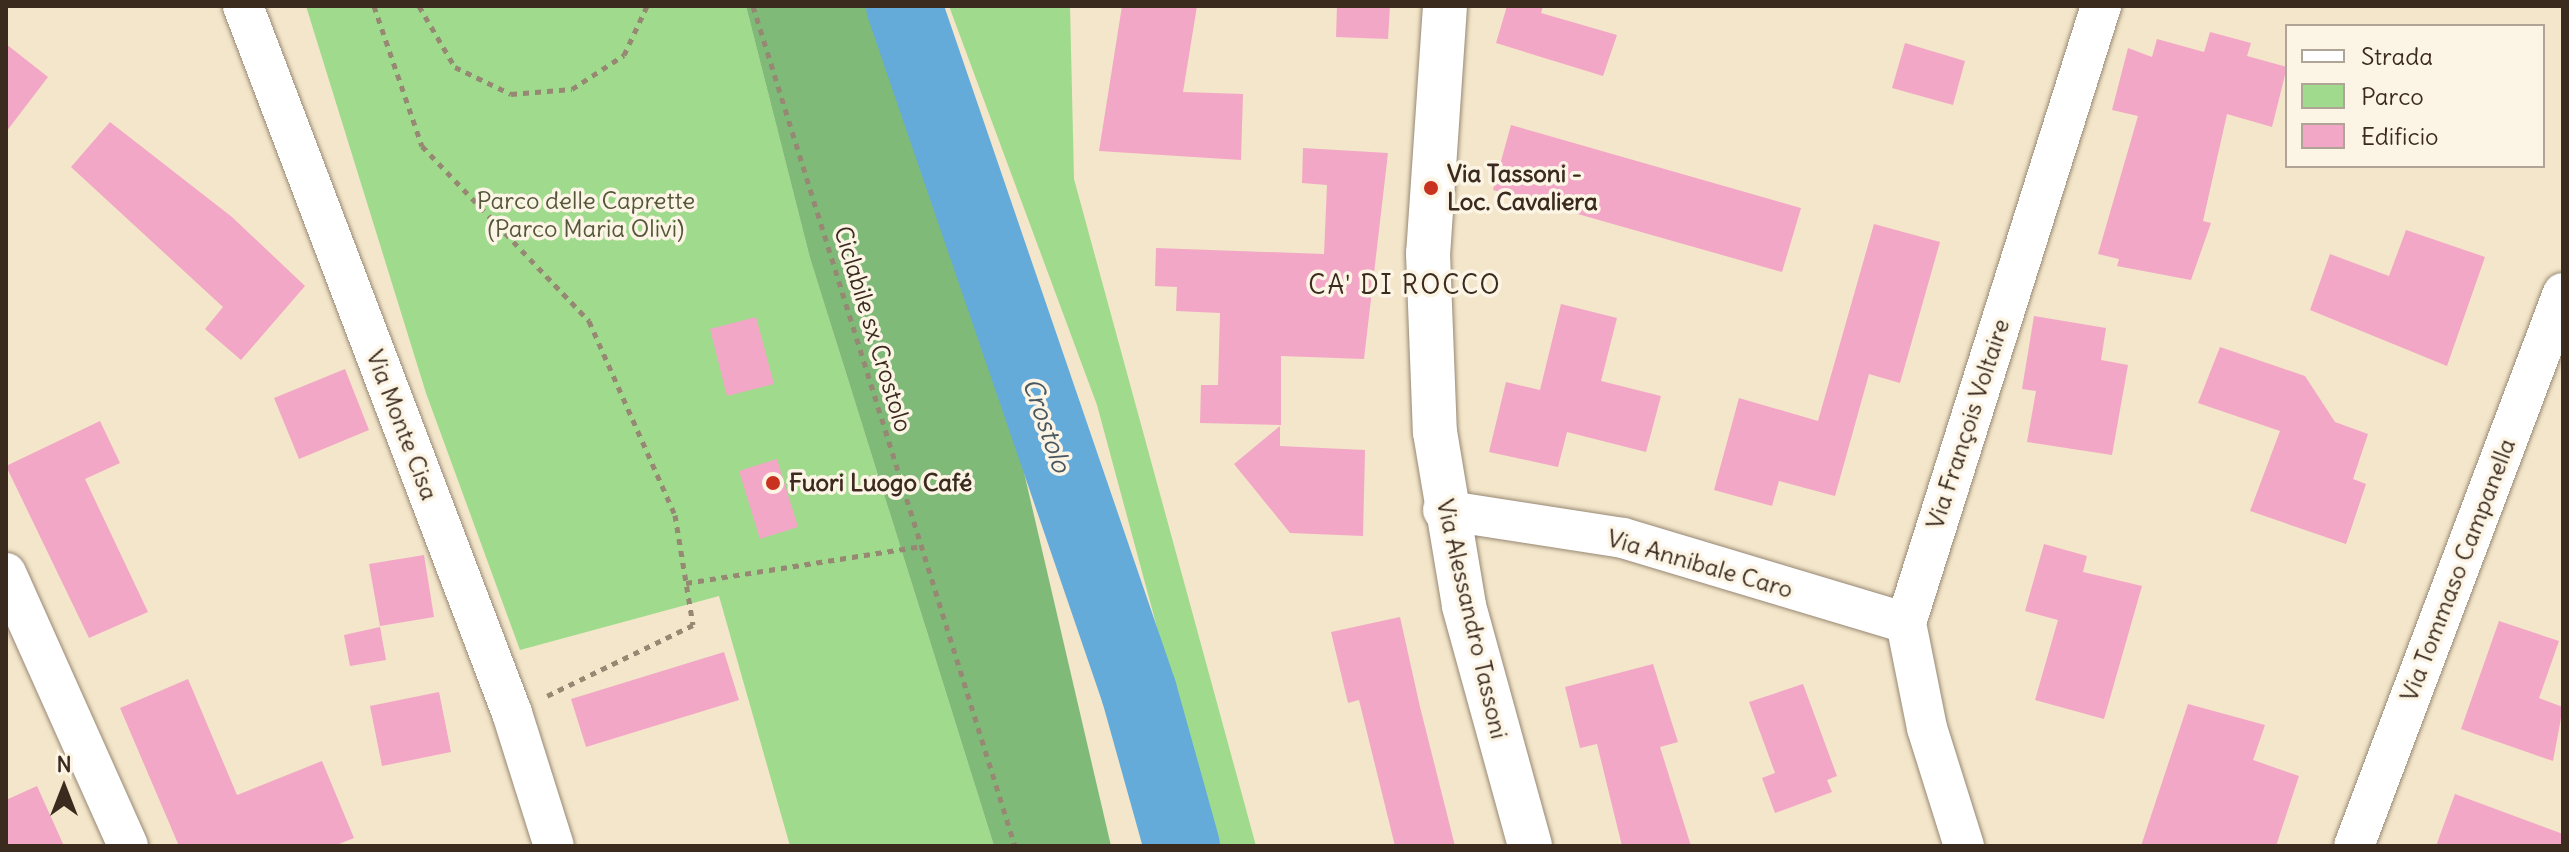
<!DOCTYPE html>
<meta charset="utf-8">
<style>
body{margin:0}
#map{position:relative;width:2569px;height:852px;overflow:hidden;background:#f3e6ca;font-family:Delius,sans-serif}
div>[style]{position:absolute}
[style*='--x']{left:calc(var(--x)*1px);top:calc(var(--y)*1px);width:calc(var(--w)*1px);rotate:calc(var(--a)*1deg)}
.green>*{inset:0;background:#9fda8d}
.forest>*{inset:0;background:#7fba78}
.river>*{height:76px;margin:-38px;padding:0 38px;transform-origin:38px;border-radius:38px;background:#64abda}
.building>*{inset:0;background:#f3a7c6}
.path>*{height:5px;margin-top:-2.5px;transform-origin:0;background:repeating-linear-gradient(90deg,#978874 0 6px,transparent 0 12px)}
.roads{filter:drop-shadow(0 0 2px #978874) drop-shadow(0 0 2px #978874)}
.minor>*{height:40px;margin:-20px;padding:0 20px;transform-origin:20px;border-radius:20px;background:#fff}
.tertiary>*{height:44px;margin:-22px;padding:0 22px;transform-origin:22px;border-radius:22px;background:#fff}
.dots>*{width:22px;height:22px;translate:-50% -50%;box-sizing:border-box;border:4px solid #fcf5e5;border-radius:50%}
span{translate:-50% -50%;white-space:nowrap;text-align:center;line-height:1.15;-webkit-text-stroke:7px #fcf5e5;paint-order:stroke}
.poi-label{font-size:24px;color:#3b2a1e;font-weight:700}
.left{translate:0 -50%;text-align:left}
.park-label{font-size:24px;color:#54563a}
.street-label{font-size:24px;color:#3b2a1e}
.neighbourhood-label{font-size:26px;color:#3b2a1e;letter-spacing:2px}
.water-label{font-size:26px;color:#495760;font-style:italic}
.frame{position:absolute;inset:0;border:8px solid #3b2a1e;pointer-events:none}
.legend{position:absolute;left:2285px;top:24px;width:260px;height:144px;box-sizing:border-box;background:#fcf5e5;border:2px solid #afa495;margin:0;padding:10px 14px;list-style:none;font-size:24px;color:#3b2a1e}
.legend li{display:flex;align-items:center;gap:16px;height:40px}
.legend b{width:40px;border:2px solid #afa495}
.north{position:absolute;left:24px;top:748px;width:80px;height:80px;-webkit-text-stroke:6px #fcf5e5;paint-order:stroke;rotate:0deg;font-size:22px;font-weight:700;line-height:32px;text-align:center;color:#3b2a1e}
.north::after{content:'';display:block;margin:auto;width:28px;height:36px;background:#3b2a1e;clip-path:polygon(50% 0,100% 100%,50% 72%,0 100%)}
</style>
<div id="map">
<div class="green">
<i style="clip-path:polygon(306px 6px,746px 6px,810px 258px,994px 846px,790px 846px,719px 596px,520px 650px,426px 393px)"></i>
<i style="clip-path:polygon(949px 6px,1070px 6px,1074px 179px,1256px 846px,1216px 846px,1097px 405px)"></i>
</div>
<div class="forest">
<i style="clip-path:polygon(746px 6px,889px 6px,995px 348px,1111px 846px,994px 846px,810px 258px)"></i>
</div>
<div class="river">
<i style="--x:904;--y:6;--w:725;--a:71.09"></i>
<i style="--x:1139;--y:692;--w:160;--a:74.4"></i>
</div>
<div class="building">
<i style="clip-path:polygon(1122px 6px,1197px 6px,1183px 92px,1243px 94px,1241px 160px,1099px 151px)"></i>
<i style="clip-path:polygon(1337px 6px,1390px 6px,1388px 39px,1336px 37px)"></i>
<i style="clip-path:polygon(1507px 6px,1543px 6px,1541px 13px,1617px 35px,1603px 76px,1496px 43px)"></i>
<i style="clip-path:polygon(2210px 32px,2251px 43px,2247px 56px,2287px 67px,2272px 127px,2227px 114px,2203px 221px,2211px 223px,2191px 280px,2117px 266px,2119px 259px,2098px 254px,2138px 116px,2112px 110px,2128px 48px,2152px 57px,2157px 39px,2204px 52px)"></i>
<i style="clip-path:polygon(1905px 43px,1965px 61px,1953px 105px,1892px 88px)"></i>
<i style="clip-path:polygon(6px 44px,48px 77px,6px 132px)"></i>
<i style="clip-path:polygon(110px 122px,232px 217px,305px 286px,241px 360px,205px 329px,223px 307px,71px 167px)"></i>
<i style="clip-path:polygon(1511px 125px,1801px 208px,1782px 272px,1493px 190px)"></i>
<i style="clip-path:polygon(1303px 148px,1388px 153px,1364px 359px,1281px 356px,1281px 425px,1200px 423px,1201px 385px,1218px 385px,1220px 313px,1176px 311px,1177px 287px,1155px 286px,1156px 248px,1324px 254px,1327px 185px,1302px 183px)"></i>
<i style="clip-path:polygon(1874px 224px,1940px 242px,1900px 383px,1869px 374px,1835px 496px,1779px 481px,1772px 506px,1714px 490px,1739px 398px,1818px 421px)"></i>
<i style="clip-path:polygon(2406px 230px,2485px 257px,2447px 366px,2310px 310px,2330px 254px,2389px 276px)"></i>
<i style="clip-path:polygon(1561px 304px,1617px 318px,1601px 381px,1661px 396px,1646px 452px,1567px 432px,1558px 467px,1489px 452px,1506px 382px,1540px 390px)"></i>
<i style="clip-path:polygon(2034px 316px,2106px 328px,2101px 360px,2128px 365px,2112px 455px,2027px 442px,2036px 391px,2022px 389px)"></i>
<i style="clip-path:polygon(756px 317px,774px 384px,727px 396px,710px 329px)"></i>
<i style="clip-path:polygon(2220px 347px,2305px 376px,2335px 422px,2368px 434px,2353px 479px,2366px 484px,2346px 544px,2250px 511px,2280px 431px,2198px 403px)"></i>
<i style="clip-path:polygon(345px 369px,369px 430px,299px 459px,274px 398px)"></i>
<i style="clip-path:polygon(100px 421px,120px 463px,85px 479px,148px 612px,89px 638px,6px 466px)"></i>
<i style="clip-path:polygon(1280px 426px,1280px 446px,1365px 450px,1363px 536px,1290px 533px,1234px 464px)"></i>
<i style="clip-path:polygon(777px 459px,798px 527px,760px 539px,739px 471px)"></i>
<i style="clip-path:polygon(2044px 544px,2087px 556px,2083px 572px,2142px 586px,2104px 719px,2035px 700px,2058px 620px,2025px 611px)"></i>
<i style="clip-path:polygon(424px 555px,434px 617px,380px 626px,369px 564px)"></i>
<i style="clip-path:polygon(1400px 617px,1420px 707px,1455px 846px,1395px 846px,1359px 700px,1348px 703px,1331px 632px)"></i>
<i style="clip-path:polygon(2499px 621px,2559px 641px,2539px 698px,2563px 707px,2553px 761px,2461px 729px)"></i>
<i style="clip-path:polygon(380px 627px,386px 660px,350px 666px,344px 635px)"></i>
<i style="clip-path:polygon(724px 652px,739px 700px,586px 747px,571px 699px)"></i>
<i style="clip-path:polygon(1653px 664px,1678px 742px,1660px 747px,1691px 846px,1622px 846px,1597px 744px,1580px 748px,1565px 687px)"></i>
<i style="clip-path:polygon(188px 679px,237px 795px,322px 761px,354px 838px,334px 846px,179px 846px,120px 708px)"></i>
<i style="clip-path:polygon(1803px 684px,1837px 776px,1827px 780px,1832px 792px,1775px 813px,1762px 778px,1775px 773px,1749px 702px)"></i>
<i style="clip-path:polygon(439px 692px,451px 752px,382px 766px,370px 706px)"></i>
<i style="clip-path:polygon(2188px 704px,2265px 725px,2253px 760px,2299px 776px,2276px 846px,2141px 846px)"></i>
<i style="clip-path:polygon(37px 786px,64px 846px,6px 846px,6px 800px)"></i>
<i style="clip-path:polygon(2455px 794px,2563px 834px,2563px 846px,2436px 846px)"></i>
</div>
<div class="path">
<i style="--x:374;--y:6;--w:148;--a:71.1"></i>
<i style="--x:422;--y:146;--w:242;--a:46.3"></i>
<i style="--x:589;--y:321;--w:212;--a:66.1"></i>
<i style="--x:675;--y:515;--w:111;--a:80.7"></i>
<i style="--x:693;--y:625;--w:162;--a:154.1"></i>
<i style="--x:419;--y:6;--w:71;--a:59.5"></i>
<i style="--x:455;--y:67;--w:62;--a:25.7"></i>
<i style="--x:511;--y:94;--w:61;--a:-4.7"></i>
<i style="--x:572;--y:89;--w:62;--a:-33.2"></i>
<i style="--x:624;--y:55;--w:54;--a:-64.9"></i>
<i style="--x:753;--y:6;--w:880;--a:72.68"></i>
<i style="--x:686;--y:583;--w:239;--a:-8.9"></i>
</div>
<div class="roads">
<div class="minor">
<i style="--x:243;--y:6;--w:756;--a:69.17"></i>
<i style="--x:512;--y:713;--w:139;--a:72.5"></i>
<i style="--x:1443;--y:510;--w:182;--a:8.8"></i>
<i style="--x:1623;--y:538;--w:295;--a:16.7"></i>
<i style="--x:6;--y:573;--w:299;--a:65.9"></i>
<i style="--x:1964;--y:846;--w:124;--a:-107.4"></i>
<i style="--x:1927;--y:728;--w:107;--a:-101.3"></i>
<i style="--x:1906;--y:623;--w:647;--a:-72.46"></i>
<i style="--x:2354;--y:846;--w:591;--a:-69.3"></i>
</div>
<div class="tertiary">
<i style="--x:1445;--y:6;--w:248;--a:93.9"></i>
<i style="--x:1428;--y:253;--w:179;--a:87.8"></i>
<i style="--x:1435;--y:432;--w:176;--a:80.5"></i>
<i style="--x:1464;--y:606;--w:249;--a:74.6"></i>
</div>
</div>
<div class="dots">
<i style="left:1431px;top:188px;background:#c8321e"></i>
<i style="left:773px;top:483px;background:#c8321e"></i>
</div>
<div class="poi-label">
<span class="left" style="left:1447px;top:188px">Via Tassoni -<br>Loc. Cavaliera</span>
<span class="left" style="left:789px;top:483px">Fuori Luogo Café</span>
</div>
<div class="park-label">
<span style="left:586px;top:215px">Parco delle Caprette<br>(Parco Maria Olivi)</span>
</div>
<div class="street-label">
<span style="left:873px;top:329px;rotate:73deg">Ciclabile sx Crostolo</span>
<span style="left:1968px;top:424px;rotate:-72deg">Via François Voltaire</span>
<span style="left:402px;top:425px;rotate:69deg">Via Monte Cisa</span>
<span style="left:1700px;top:564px;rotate:16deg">Via Annibale Caro</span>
<span style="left:2458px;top:570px;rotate:-69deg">Via Tommaso Campanella</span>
<span style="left:1472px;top:619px;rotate:77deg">Via Alessandro Tassoni</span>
</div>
<div class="neighbourhood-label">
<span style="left:1405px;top:285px">CA' DI ROCCO</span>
</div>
<div class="water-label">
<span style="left:1047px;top:425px;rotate:71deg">Crostolo</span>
</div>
<div class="frame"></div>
<ul class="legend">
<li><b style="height:10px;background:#fff"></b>Strada</li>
<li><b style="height:22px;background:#9fda8d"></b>Parco</li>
<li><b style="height:22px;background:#f3a7c6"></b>Edificio</li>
</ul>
<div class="north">N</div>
</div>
